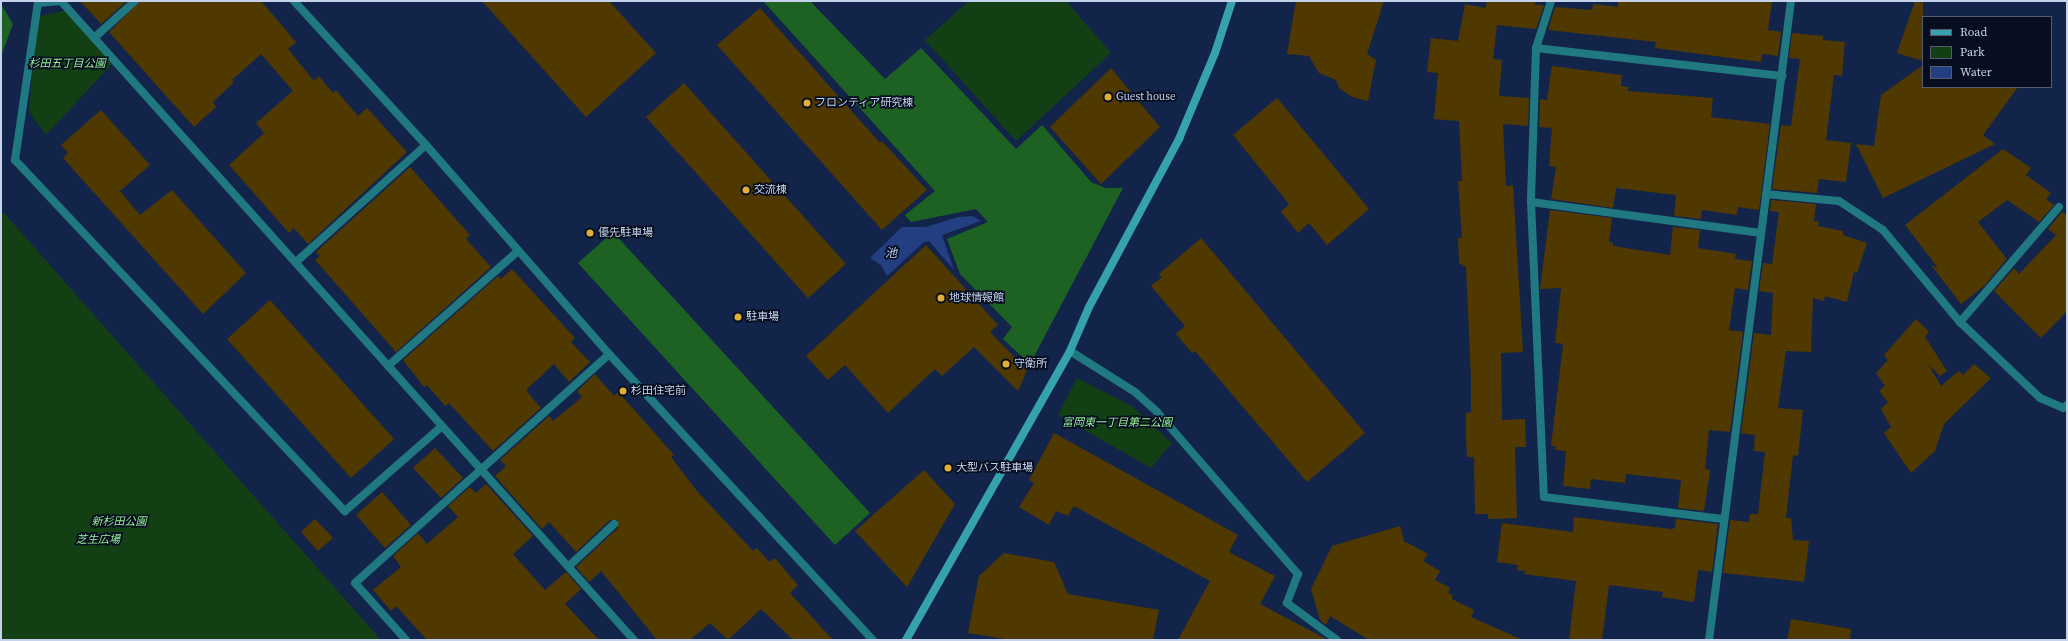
<!DOCTYPE html>
<meta charset="utf-8">
<style>
body{margin:0}
#map{position:relative;width:2068px;height:641px;overflow:hidden;background:#13244a;font-family:"Source Serif 4","Noto Sans JP",serif}
div>[style]{position:absolute}
[style*='--x']{left:calc(var(--x)*1px);top:calc(var(--y)*1px);width:calc(var(--w)*1px);rotate:calc(var(--a)*1deg)}
.green>*{inset:0;background:#133f15}
.forest>*{inset:0;background:#1e6223}
.water>*{inset:0;background:#233f82}
.building>*{inset:0;background:#4f3900}
.lane>*{height:8px;margin:-4px;padding:0 4px;transform-origin:4px;border-radius:4px;background:#207880}
.street>*{height:8px;margin:-4px;padding:0 4px;transform-origin:4px;border-radius:4px;background:#207880}
.secondary>*{height:8px;margin:-4px;padding:0 4px;transform-origin:4px;border-radius:4px;background:#35a2ad}
.dots>*{width:11px;height:11px;translate:-50% -50%;box-sizing:border-box;border:2px solid #070e1f;border-radius:50%}
span{translate:-50% -50%;white-space:nowrap;text-align:center;line-height:1.15;-webkit-text-stroke:3.5px #070e1f;paint-order:stroke}
.park-label{font-size:11px;color:#97f098;font-style:italic}
.poi-label{font-size:11px;color:#c5d2eb}
.left{translate:0 -50%;text-align:left}
.water-label{font-size:12px;color:#bdd1f9;font-style:italic}
.frame{position:absolute;inset:0;border:2px solid #c5d2eb;pointer-events:none}
.legend{position:absolute;left:1922px;top:16px;width:130px;height:72px;box-sizing:border-box;background:#070e1f;border:1px solid #535c71;margin:0;padding:5px 7px;list-style:none;font-size:12px;color:#c5d2eb}
.legend li{display:flex;align-items:center;gap:8px;height:20px}
.legend b{width:20px;border:1px solid #535c71}
</style>
<div id="map">
<div class="green">
<i style="clip-path:polygon(969px 1px,1066px 1px,1111px 53px,1016px 141px,925px 40px)"></i>
<i style="clip-path:polygon(67px 10px,112px 64px,46px 135px,29px 112px,37px 17px)"></i>
<i style="clip-path:polygon(1px 213px,4px 213px,381px 640px,1px 640px)"></i>
<i style="clip-path:polygon(1077px 378px,1132px 406px,1172px 443px,1151px 468px,1058px 415px)"></i>
</div>
<div class="forest">
<i style="clip-path:polygon(763px 1px,810px 1px,885px 79px,921px 48px,1016px 149px,1042px 125px,1091px 182px,1106px 188px,1123px 188px,1030px 364px,1003px 339px,1012px 327px,960px 274px,947px 239px,988px 222px,976px 209px,911px 222px,905px 215px,935px 191px)"></i>
<i style="clip-path:polygon(1px 4px,13px 24px,1px 56px)"></i>
<i style="clip-path:polygon(613px 232px,870px 513px,835px 545px,578px 263px)"></i>
</div>
<div class="water">
<i style="clip-path:polygon(973px 216px,981px 221px,942px 235px,954px 270px,929px 241px,924px 242px,887px 276px,881px 265px,870px 258px,902px 227px,926px 227px,958px 217px)"></i>
</div>
<div class="building">
<i style="clip-path:polygon(80px 1px,127px 1px,101px 24px)"></i>
<i style="clip-path:polygon(140px 1px,261px 1px,296px 42px,288px 49px,314px 81px,319px 76px,333px 93px,336px 90px,358px 116px,367px 108px,407px 152px,308px 244px,294px 228px,289px 233px,229px 165px,264px 133px,256px 123px,293px 91px,261px 54px,232px 80px,234px 82px,213px 102px,216px 107px,194px 127px,109px 32px)"></i>
<i style="clip-path:polygon(482px 1px,609px 1px,656px 53px,586px 117px)"></i>
<i style="clip-path:polygon(1296px 1px,1384px 1px,1367px 54px,1376px 60px,1368px 101px,1352px 97px,1339px 88px,1336px 80px,1319px 73px,1309px 56px,1287px 54px)"></i>
<i style="clip-path:polygon(1487px 1px,1536px 1px,1535px 5px,1544px 5px,1536px 29px,1497px 25px,1493px 59px,1502px 60px,1499px 96px,1529px 98px,1528px 126px,1503px 124px,1506px 186px,1513px 185px,1523px 352px,1501px 353px,1502px 420px,1525px 419px,1526px 447px,1515px 447px,1517px 518px,1488px 519px,1488px 514px,1475px 514px,1474px 457px,1467px 457px,1466px 437px,1466px 413px,1471px 412px,1471px 379px,1466px 267px,1459px 263px,1458px 238px,1462px 238px,1458px 181px,1462px 181px,1459px 121px,1434px 119px,1438px 73px,1427px 72px,1431px 38px,1458px 41px,1465px 4px,1485px 8px)"></i>
<i style="clip-path:polygon(1618px 1px,1772px 1px,1768px 30px,1781px 32px,1778px 56px,1762px 54px,1761px 62px,1655px 48px,1656px 42px,1548px 30px,1555px 7px,1592px 10px,1593px 4px,1618px 7px)"></i>
<i style="clip-path:polygon(1915px 1px,1923px 1px,1923px 61px,1897px 53px)"></i>
<i style="clip-path:polygon(760px 8px,880px 143px,882px 141px,927px 190px,882px 230px,717px 45px)"></i>
<i style="clip-path:polygon(1792px 33px,1823px 36px,1823px 40px,1845px 42px,1842px 76px,1834px 75px,1826px 140px,1851px 143px,1846px 182px,1819px 179px,1817px 193px,1772px 189px,1781px 125px,1791px 126px,1800px 59px,1789px 58px)"></i>
<i style="clip-path:polygon(1923px 65px,1923px 87px,2018px 87px,1983px 135px,1995px 144px,1883px 198px,1856px 144px,1874px 146px,1881px 95px)"></i>
<i style="clip-path:polygon(1552px 66px,1622px 75px,1621px 86px,1629px 87px,1628px 91px,1713px 98px,1711px 117px,1770px 124px,1759px 210px,1738px 207px,1737px 215px,1702px 210px,1701px 219px,1674px 216px,1676px 195px,1616px 188px,1613px 208px,1551px 199px,1556px 167px,1549px 166px,1552px 128px,1539px 127px,1540px 99px,1547px 100px)"></i>
<i style="clip-path:polygon(1111px 68px,1160px 127px,1101px 184px,1050px 127px)"></i>
<i style="clip-path:polygon(684px 83px,846px 264px,808px 298px,646px 117px)"></i>
<i style="clip-path:polygon(1277px 98px,1369px 209px,1327px 245px,1309px 223px,1298px 233px,1281px 212px,1289px 204px,1233px 135px)"></i>
<i style="clip-path:polygon(101px 110px,150px 165px,120px 191px,140px 215px,172px 190px,246px 273px,203px 314px,63px 158px,68px 153px,61px 145px)"></i>
<i style="clip-path:polygon(2003px 149px,2031px 168px,2026px 175px,2051px 193px,2046px 199px,2054px 205px,2039px 222px,2007px 200px,1978px 222px,2007px 259px,1984px 286px,1961px 304px,1931px 265px,1938px 268px,1905px 225px)"></i>
<i style="clip-path:polygon(410px 167px,470px 235px,466px 239px,491px 267px,396px 352px,315px 260px,320px 256px,316px 252px)"></i>
<i style="clip-path:polygon(1771px 200px,1816px 204px,1814px 221px,1819px 222px,1818px 226px,1843px 231px,1843px 235px,1867px 243px,1857px 273px,1854px 272px,1847px 302px,1825px 296px,1824px 301px,1813px 298px,1811px 352px,1786px 351px,1778px 408px,1803px 410px,1798px 456px,1793px 455px,1786px 518px,1791px 518px,1793px 540px,1809px 541px,1804px 582px,1723px 573px,1730px 520px,1749px 522px,1750px 514px,1758px 514px,1765px 452px,1754px 451px,1755px 435px,1741px 433px,1754px 333px,1771px 335px,1773px 293px,1759px 291px,1763px 263px,1772px 264px,1779px 212px,1770px 211px)"></i>
<i style="clip-path:polygon(1550px 210px,1612px 218px,1609px 242px,1613px 243px,1613px 246px,1670px 255px,1673px 227px,1700px 230px,1698px 248px,1736px 254px,1735px 259px,1752px 261px,1748px 290px,1735px 288px,1729px 330px,1743px 332px,1730px 432px,1709px 430px,1705px 469px,1710px 470px,1704px 511px,1678px 508px,1681px 480px,1626px 474px,1625px 483px,1591px 479px,1590px 489px,1563px 486px,1566px 451px,1555px 450px,1556px 446px,1551px 446px,1563px 344px,1555px 343px,1561px 288px,1540px 289px)"></i>
<i style="clip-path:polygon(2062px 212px,2067px 215px,2067px 311px,2041px 338px,1994px 291px,2014px 268px,2019px 274px,2056px 235px,2048px 229px)"></i>
<i style="clip-path:polygon(1201px 238px,1365px 433px,1307px 482px,1195px 351px,1192px 353px,1176px 334px,1185px 326px,1151px 286px,1162px 277px,1159px 274px)"></i>
<i style="clip-path:polygon(926px 245px,998px 325px,990px 332px,1027px 370px,1018px 391px,974px 347px,942px 376px,935px 369px,888px 413px,845px 365px,828px 380px,806px 356px)"></i>
<i style="clip-path:polygon(512px 269px,575px 338px,571px 342px,590px 362px,569px 382px,554px 364px,526px 390px,541px 408px,493px 451px,449px 403px,445px 406px,427px 385px,424px 387px,403px 360px,498px 276px,501px 279px)"></i>
<i style="clip-path:polygon(270px 300px,394px 439px,351px 478px,227px 339px)"></i>
<i style="clip-path:polygon(1916px 319px,1929px 332px,1925px 337px,1947px 371px,1940px 376px,1928px 364px,1941px 386px,1959px 371px,1963px 375px,1974px 364px,1991px 378px,1944px 424px,1935px 451px,1911px 473px,1884px 433px,1891px 427px,1881px 409px,1888px 402px,1879px 391px,1885px 386px,1876px 373px,1888px 360px,1884px 355px)"></i>
<i style="clip-path:polygon(595px 374px,614px 396px,618px 392px,637px 413px,674px 455px,671px 457px,697px 491px,753px 551px,757px 548px,769px 562px,775px 558px,798px 585px,790px 593px,833px 640px,793px 640px,761px 609px,728px 640px,710px 623px,690px 640px,657px 640px,601px 571px,589px 582px,576px 567px,618px 528px,618px 520px,610px 520px,576px 552px,549px 522px,542px 529px,495px 476px,506px 466px,500px 460px,549px 416px,553px 421px,582px 397px,577px 391px)"></i>
<i style="clip-path:polygon(1054px 433px,1238px 535px,1229px 552px,1275px 576px,1260px 604px,1328px 640px,1178px 640px,1210px 581px,1074px 506px,1068px 516px,1056px 511px,1049px 525px,1019px 507px,1034px 483px,1029px 480px)"></i>
<i style="clip-path:polygon(435px 448px,463px 478px,441px 498px,413px 468px)"></i>
<i style="clip-path:polygon(924px 470px,955px 504px,907px 587px,855px 531px)"></i>
<i style="clip-path:polygon(486px 484px,533px 536px,513px 554px,545px 590px,566px 572px,581px 589px,565px 604px,599px 640px,427px 640px,396px 606px,391px 611px,373px 590px,401px 567px,393px 556px,418px 533px,427px 544px,458px 517px,448px 506px,470px 487px,476px 493px)"></i>
<i style="clip-path:polygon(382px 492px,411px 525px,385px 548px,356px 515px)"></i>
<i style="clip-path:polygon(1574px 517px,1671px 529px,1675px 528px,1676px 519px,1718px 524px,1712px 572px,1698px 570px,1694px 602px,1662px 597px,1663px 592px,1609px 585px,1602px 640px,1569px 640px,1576px 581px,1524px 574px,1525px 571px,1517px 570px,1518px 565px,1497px 562px,1502px 523px,1573px 532px)"></i>
<i style="clip-path:polygon(315px 519px,333px 538px,318px 551px,301px 532px)"></i>
<i style="clip-path:polygon(1400px 526px,1404px 541px,1428px 554px,1423px 561px,1440px 571px,1435px 580px,1450px 588px,1448px 593px,1453px 595px,1452px 599px,1474px 610px,1471px 617px,1523px 640px,1369px 640px,1330px 616px,1326px 625px,1320px 620px,1311px 589px,1332px 546px)"></i>
<i style="clip-path:polygon(1004px 553px,1054px 562px,1068px 594px,1159px 610px,1153px 640px,1011px 640px,968px 633px,979px 576px)"></i>
<i style="clip-path:polygon(1791px 619px,1851px 629px,1850px 640px,1787px 640px)"></i>
</div>
<div class="lane">
<i style="--x:15;--y:160;--w:482;--a:46.8"></i>
<i style="--x:345;--y:511;--w:129;--a:-41.2"></i>
<i style="--x:2059;--y:207;--w:152;--a:130.7"></i>
<i style="--x:1960;--y:322;--w:110;--a:43.5"></i>
<i style="--x:2040;--y:398;--w:25;--a:23"></i>
<i style="--x:2063;--y:408;--w:5;--a:-37"></i>
<i style="--x:569;--y:566;--w:62;--a:-43"></i>
</div>
<div class="street">
<i style="--x:294;--y:1;--w:195;--a:47.5"></i>
<i style="--x:426;--y:145;--w:278;--a:48.8"></i>
<i style="--x:609;--y:354;--w:389;--a:47.3"></i>
<i style="--x:1551;--y:1;--w:49;--a:107.7"></i>
<i style="--x:1536;--y:48;--w:154;--a:91.9"></i>
<i style="--x:1531;--y:202;--w:295;--a:87.5"></i>
<i style="--x:1544;--y:497;--w:180;--a:7"></i>
<i style="--x:94;--y:38;--w:55;--a:-42.1"></i>
<i style="--x:1536;--y:48;--w:248;--a:6.5"></i>
<i style="--x:15;--y:160;--w:159;--a:-81.7"></i>
<i style="--x:38;--y:3;--w:23;--a:-5"></i>
<i style="--x:61;--y:1;--w:858;--a:48.12"></i>
<i style="--x:1766;--y:194;--w:73;--a:5.5"></i>
<i style="--x:1839;--y:201;--w:53;--a:33.4"></i>
<i style="--x:1883;--y:230;--w:120;--a:50.1"></i>
<i style="--x:1531;--y:202;--w:232;--a:7.7"></i>
<i style="--x:296;--y:262;--w:175;--a:-42"></i>
<i style="--x:1070;--y:351;--w:77;--a:32.2"></i>
<i style="--x:1135;--y:392;--w:30;--a:42"></i>
<i style="--x:1157;--y:412;--w:215;--a:49"></i>
<i style="--x:1298;--y:574;--w:31;--a:111"></i>
<i style="--x:1287;--y:603;--w:62;--a:36.5"></i>
<i style="--x:388;--y:366;--w:174;--a:-41.5"></i>
<i style="--x:406;--y:640;--w:76;--a:-131.8"></i>
<i style="--x:355;--y:583;--w:342;--a:-42"></i>
<i style="--x:1709;--y:640;--w:644;--a:-82.69"></i>
</div>
<div class="secondary">
<i style="--x:906;--y:640;--w:332;--a:-60.4"></i>
<i style="--x:1070;--y:351;--w:48;--a:-66.6"></i>
<i style="--x:1089;--y:307;--w:191;--a:-61.8"></i>
<i style="--x:1179;--y:139;--w:93;--a:-67.3"></i>
<i style="--x:1215;--y:53;--w:55;--a:-71.9"></i>
</div>
<div class="dots">
<i style="left:1108px;top:97px;background:#e2af34"></i>
<i style="left:807px;top:103px;background:#e2af34"></i>
<i style="left:746px;top:190px;background:#e2af34"></i>
<i style="left:590px;top:233px;background:#e2af34"></i>
<i style="left:941px;top:298px;background:#e2af34"></i>
<i style="left:738px;top:317px;background:#e2af34"></i>
<i style="left:1006px;top:364px;background:#e2af34"></i>
<i style="left:623px;top:391px;background:#e2af34"></i>
<i style="left:948px;top:468px;background:#e2af34"></i>
</div>
<div class="park-label">
<span style="left:67px;top:64px">杉田五丁目公園</span>
<span style="left:1117px;top:423px">富岡東一丁目第二公園</span>
<span style="left:119px;top:522px">新杉田公園</span>
<span style="left:98px;top:540px">芝生広場</span>
</div>
<div class="poi-label">
<span class="left" style="left:1116px;top:97px">Guest house</span>
<span class="left" style="left:815px;top:103px">フロンティア研究棟</span>
<span class="left" style="left:754px;top:190px">交流棟</span>
<span class="left" style="left:598px;top:233px">優先駐車場</span>
<span class="left" style="left:949px;top:298px">地球情報館</span>
<span class="left" style="left:746px;top:317px">駐車場</span>
<span class="left" style="left:1014px;top:364px">守衛所</span>
<span class="left" style="left:631px;top:391px">杉田住宅前</span>
<span class="left" style="left:956px;top:468px">大型バス駐車場</span>
</div>
<div class="water-label">
<span style="left:891px;top:254px">池</span>
</div>
<div class="frame"></div>
<ul class="legend">
<li><b style="height:5px;background:#35a2ad"></b>Road</li>
<li><b style="height:11px;background:#133f15"></b>Park</li>
<li><b style="height:11px;background:#233f82"></b>Water</li>
</ul>
</div>
